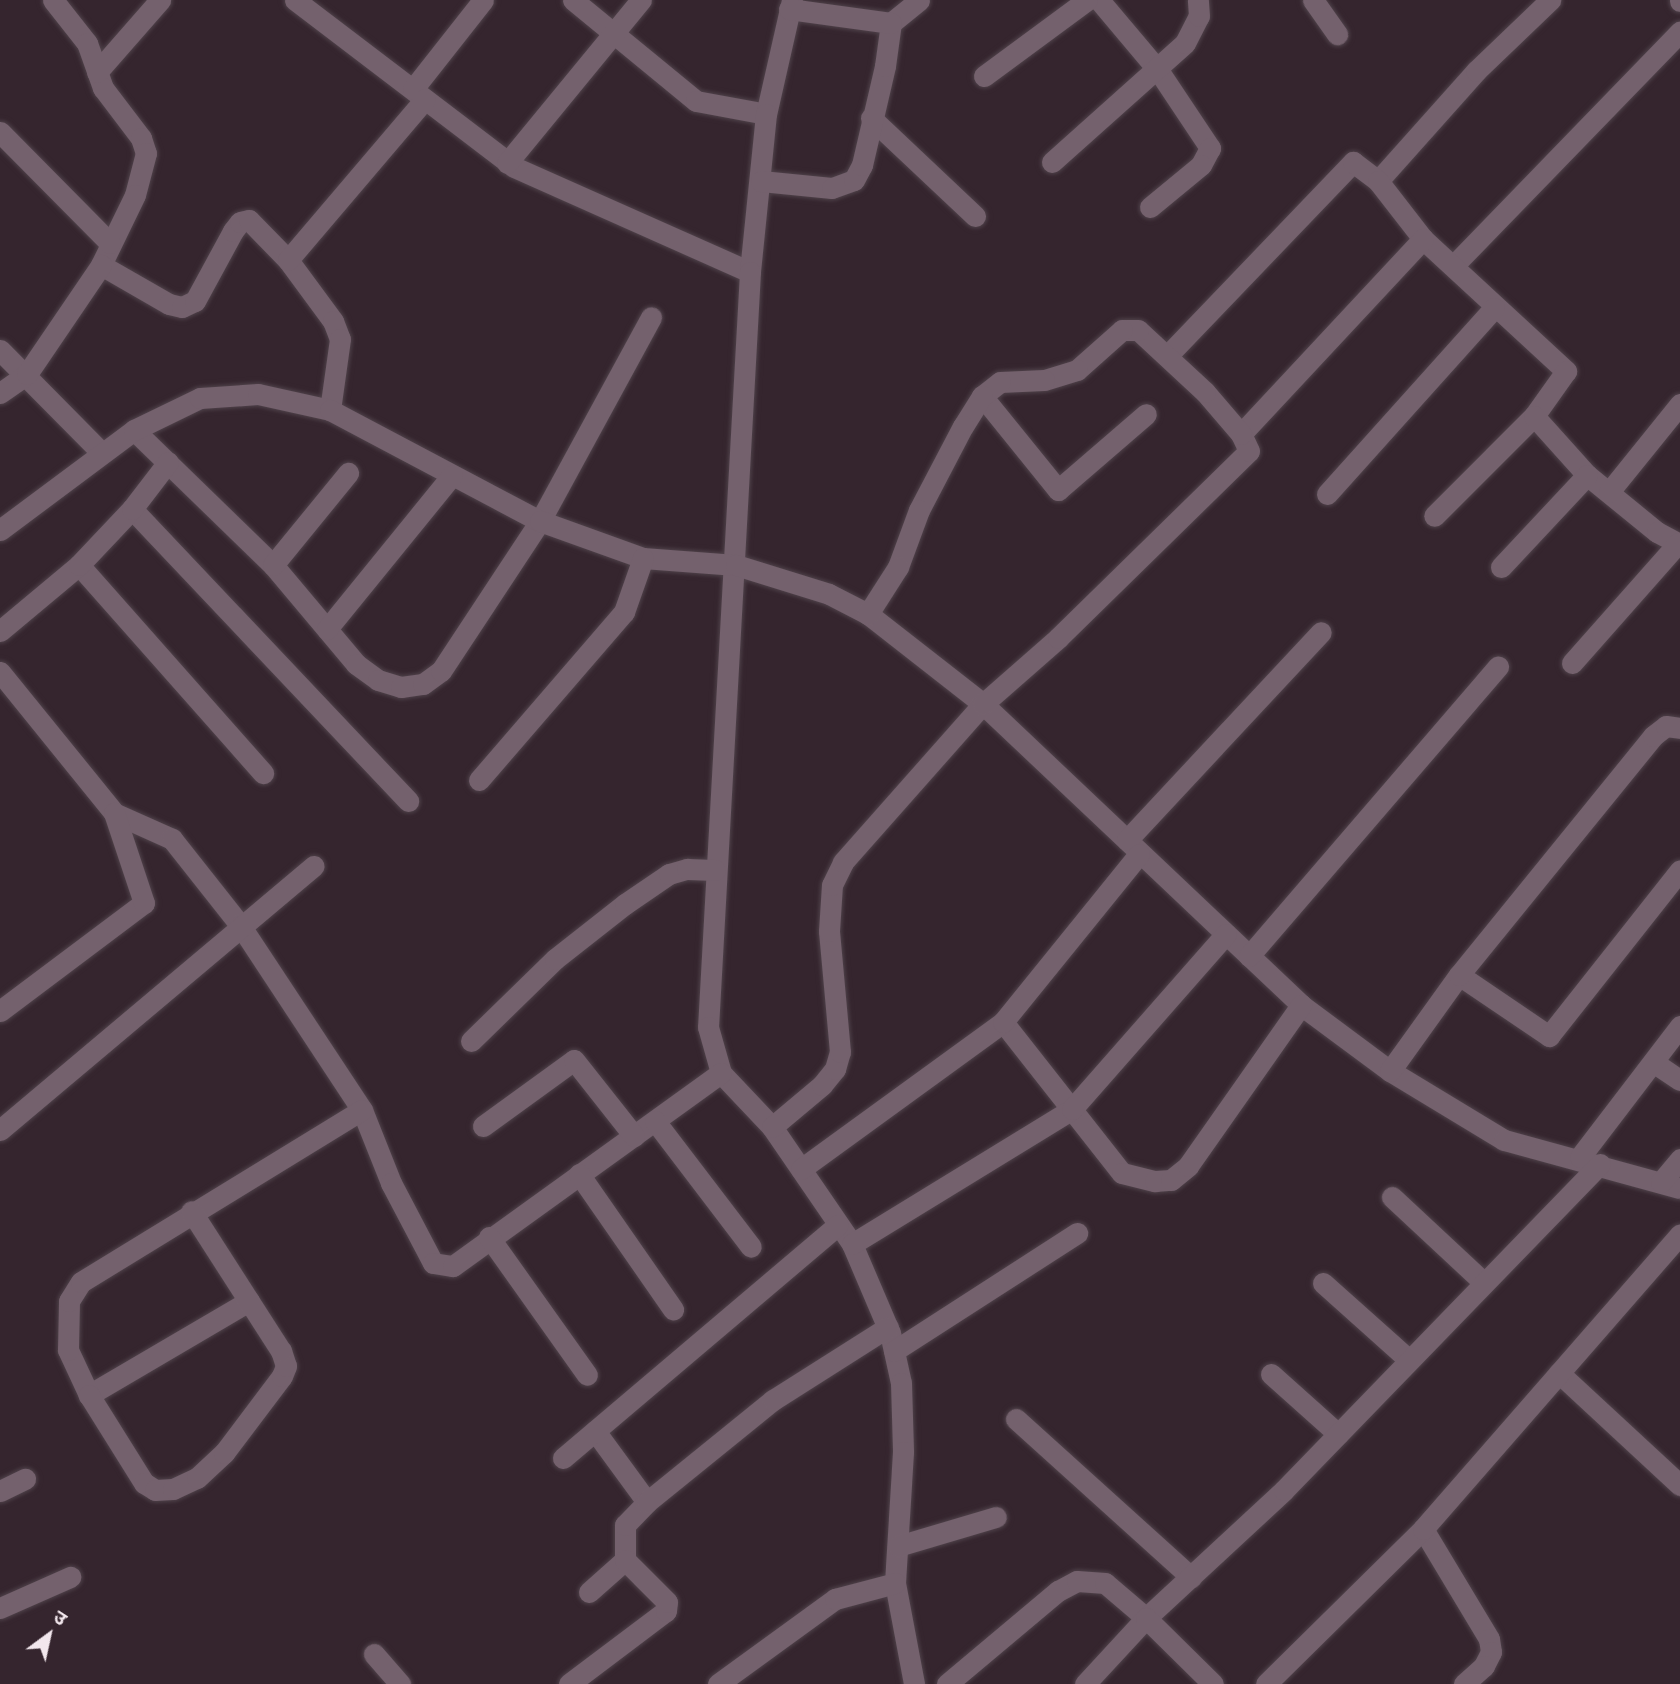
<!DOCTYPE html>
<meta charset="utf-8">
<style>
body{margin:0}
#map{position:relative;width:1680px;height:1684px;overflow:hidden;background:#35252e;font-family:Commissioner,"Noto Sans Devanagari",sans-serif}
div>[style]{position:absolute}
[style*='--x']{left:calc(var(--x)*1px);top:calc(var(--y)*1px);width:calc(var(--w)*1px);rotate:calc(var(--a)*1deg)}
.roads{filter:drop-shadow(0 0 2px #4f424a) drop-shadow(0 0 2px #4f424a)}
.minor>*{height:21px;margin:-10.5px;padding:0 10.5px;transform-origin:10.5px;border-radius:10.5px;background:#74616d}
span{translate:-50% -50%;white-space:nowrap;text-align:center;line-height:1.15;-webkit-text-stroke:7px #35252e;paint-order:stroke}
.north{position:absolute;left:14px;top:1600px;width:70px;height:70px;-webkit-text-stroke:5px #35252e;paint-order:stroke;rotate:33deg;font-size:19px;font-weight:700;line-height:28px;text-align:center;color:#f2e7ed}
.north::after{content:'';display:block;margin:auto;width:24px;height:32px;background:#f2e7ed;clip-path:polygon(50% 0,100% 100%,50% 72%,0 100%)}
</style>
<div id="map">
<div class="roads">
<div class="minor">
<i style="--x:53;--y:0;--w:55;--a:51.7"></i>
<i style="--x:87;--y:43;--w:48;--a:70.4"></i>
<i style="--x:103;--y:88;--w:63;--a:52.8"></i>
<i style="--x:141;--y:138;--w:16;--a:72"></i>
<i style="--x:146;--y:153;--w:43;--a:104.7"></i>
<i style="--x:135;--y:195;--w:78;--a:115.9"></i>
<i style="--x:101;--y:265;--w:78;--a:29.8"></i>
<i style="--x:169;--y:304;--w:13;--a:13"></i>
<i style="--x:182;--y:307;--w:14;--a:-25"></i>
<i style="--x:195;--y:301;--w:80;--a:-61.5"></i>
<i style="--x:233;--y:231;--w:11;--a:-52"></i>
<i style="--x:240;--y:222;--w:9;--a:-13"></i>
<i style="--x:249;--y:220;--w:56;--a:45.7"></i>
<i style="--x:288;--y:260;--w:76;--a:53.6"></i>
<i style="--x:333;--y:321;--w:19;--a:69"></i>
<i style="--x:340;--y:339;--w:72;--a:98"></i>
<i style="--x:295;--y:0;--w:275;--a:37.3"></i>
<i style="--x:514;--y:167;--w:258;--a:24"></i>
<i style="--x:573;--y:0;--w:159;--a:39.4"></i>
<i style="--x:696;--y:101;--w:71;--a:10.5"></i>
<i style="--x:792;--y:0;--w:117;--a:102.8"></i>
<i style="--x:766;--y:114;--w:159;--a:95.8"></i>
<i style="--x:750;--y:272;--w:756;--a:93.18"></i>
<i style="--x:708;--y:1027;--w:48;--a:74.2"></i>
<i style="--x:721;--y:1073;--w:74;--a:46.6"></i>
<i style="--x:772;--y:1127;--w:142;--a:55.6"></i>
<i style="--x:852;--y:1244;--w:97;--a:66.9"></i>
<i style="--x:890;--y:1333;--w:51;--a:77.6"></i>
<i style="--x:901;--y:1383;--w:69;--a:88.3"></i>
<i style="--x:903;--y:1452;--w:131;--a:93.5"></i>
<i style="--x:895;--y:1583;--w:103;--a:79.3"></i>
<i style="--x:1099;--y:0;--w:92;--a:49.9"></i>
<i style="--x:1158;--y:70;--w:94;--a:56.3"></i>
<i style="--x:1210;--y:148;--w:19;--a:118"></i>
<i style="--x:1201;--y:165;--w:66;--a:140.5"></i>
<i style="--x:1313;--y:0;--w:42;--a:54.8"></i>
<i style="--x:1680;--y:0;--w:1;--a:90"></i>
<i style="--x:891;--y:23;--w:36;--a:-39"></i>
<i style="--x:97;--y:72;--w:96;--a:-48.8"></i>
<i style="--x:984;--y:76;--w:128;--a:-36.4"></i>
<i style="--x:413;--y:89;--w:113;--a:-51.8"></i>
<i style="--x:871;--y:118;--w:143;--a:43.3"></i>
<i style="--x:0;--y:132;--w:156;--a:45.3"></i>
<i style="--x:1052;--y:162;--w:178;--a:-41.8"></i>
<i style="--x:1185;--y:43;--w:30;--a:-63"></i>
<i style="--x:1199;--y:16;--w:16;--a:-94"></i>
<i style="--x:507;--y:163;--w:211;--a:-50.6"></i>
<i style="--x:761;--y:181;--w:71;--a:5.6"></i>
<i style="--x:832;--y:188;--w:23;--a:-20"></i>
<i style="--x:854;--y:180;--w:17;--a:-62"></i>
<i style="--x:862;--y:165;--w:102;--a:-76.9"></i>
<i style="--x:885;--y:66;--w:43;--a:-82.1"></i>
<i style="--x:891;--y:23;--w:103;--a:-172.2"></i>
<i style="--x:1378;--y:181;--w:147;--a:-48.3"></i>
<i style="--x:1476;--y:71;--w:103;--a:-43.8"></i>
<i style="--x:288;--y:260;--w:211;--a:-49.6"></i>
<i style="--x:1454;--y:265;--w:325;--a:-45.9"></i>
<i style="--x:0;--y:350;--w:145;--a:45.3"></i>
<i style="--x:1167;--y:356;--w:269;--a:-46.2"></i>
<i style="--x:1353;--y:162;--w:31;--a:37"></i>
<i style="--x:1378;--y:181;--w:73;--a:52.2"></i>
<i style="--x:1423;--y:239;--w:195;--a:42.7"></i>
<i style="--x:1566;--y:371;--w:55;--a:125.4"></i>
<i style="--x:1534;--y:416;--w:141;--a:135"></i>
<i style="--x:0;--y:393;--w:33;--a:-35"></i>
<i style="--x:27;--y:374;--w:132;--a:-55.8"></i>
<i style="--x:982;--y:396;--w:121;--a:51"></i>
<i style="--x:1058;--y:490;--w:116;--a:-40.8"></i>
<i style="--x:1534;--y:416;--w:79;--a:48.1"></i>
<i style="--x:1587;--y:475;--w:90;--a:39.2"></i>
<i style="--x:1657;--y:532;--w:26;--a:28"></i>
<i style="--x:134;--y:430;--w:194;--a:44.2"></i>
<i style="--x:273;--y:565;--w:129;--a:50"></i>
<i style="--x:356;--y:664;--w:27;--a:36"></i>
<i style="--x:378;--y:680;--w:24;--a:17"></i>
<i style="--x:401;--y:687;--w:22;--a:-8"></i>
<i style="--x:423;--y:684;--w:22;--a:-36"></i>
<i style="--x:441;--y:671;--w:180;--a:-56.6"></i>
<i style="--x:540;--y:521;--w:232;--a:-61.4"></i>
<i style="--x:1241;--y:434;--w:267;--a:-47"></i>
<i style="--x:1609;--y:492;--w:113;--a:-51.1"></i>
<i style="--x:1327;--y:494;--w:250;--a:-48.1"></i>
<i style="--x:132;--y:509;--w:402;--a:46.6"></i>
<i style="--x:0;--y:530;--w:167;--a:-36.7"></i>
<i style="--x:134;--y:430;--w:73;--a:-25.9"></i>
<i style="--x:200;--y:398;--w:58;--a:-3.9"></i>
<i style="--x:258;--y:394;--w:74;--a:12.5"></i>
<i style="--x:330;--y:410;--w:238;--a:27.9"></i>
<i style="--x:540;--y:521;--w:109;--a:19.8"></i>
<i style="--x:643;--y:558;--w:93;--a:4.3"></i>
<i style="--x:736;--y:565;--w:97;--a:17.3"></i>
<i style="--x:829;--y:594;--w:44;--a:27.1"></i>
<i style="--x:868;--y:614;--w:146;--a:38"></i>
<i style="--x:983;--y:704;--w:438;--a:43.4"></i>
<i style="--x:1301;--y:1005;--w:111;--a:36.6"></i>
<i style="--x:1390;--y:1071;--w:133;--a:31.2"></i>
<i style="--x:1504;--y:1140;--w:182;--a:15.3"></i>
<i style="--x:79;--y:565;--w:278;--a:48.5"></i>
<i style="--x:273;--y:565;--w:119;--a:-50.8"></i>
<i style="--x:1501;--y:567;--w:126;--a:-46.9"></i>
<i style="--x:327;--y:629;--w:198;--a:-50.9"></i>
<i style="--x:0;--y:631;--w:103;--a:-39.9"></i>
<i style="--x:79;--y:565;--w:77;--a:-46.6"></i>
<i style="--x:132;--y:509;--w:59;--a:-52.5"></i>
<i style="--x:1572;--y:663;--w:160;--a:-48.5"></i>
<i style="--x:0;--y:672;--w:181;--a:51"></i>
<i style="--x:114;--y:813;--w:64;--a:24.1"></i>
<i style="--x:172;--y:839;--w:110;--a:51.7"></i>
<i style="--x:240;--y:925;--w:222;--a:56.6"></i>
<i style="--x:362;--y:1110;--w:79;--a:68.3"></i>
<i style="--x:391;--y:1183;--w:90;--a:62.3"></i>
<i style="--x:433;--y:1263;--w:20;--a:9"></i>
<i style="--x:453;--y:1266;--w:330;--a:-35.8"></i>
<i style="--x:479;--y:780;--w:222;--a:-49.2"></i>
<i style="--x:624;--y:612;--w:57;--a:-70.6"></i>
<i style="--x:1127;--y:840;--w:284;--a:-47"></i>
<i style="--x:1249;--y:956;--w:382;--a:-49.3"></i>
<i style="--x:1459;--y:975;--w:109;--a:34.1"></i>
<i style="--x:1549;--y:1036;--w:211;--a:-51.7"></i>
<i style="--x:0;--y:1011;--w:180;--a:-36.9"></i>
<i style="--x:144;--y:903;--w:95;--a:-108.4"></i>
<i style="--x:1003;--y:1022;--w:192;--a:51.8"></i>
<i style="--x:1122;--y:1173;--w:34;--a:14"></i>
<i style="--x:1155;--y:1181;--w:16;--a:-4"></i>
<i style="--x:1171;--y:1180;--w:22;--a:-39"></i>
<i style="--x:1188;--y:1166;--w:197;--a:-54.9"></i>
<i style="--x:471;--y:1041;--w:117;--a:-44.3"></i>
<i style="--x:555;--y:959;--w:89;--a:-38.2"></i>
<i style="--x:625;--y:904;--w:53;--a:-34.3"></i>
<i style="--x:669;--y:874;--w:19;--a:-16"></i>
<i style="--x:687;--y:869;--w:28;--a:2"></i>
<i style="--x:1653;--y:1062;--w:32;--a:34"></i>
<i style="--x:1390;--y:1071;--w:118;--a:-54.3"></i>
<i style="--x:1459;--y:975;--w:308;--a:-50.9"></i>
<i style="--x:1653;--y:736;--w:16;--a:-38"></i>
<i style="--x:1666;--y:726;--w:14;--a:8"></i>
<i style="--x:655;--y:1121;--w:158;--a:52.7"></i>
<i style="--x:483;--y:1126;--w:112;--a:-36"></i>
<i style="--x:574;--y:1060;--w:97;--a:51.7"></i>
<i style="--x:772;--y:1127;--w:65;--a:-40"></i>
<i style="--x:822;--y:1085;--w:21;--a:-51"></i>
<i style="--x:835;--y:1069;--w:18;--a:-74"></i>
<i style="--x:840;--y:1052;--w:121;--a:-95.2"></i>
<i style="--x:829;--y:931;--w:46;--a:-86.3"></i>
<i style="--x:832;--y:885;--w:25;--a:-64"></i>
<i style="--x:843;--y:862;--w:211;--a:-48.5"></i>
<i style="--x:983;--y:704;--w:100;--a:-41.3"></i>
<i style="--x:1058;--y:638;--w:267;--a:-44.4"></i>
<i style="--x:1249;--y:451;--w:19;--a:-115"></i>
<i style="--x:1241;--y:434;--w:55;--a:-130.6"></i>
<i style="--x:1205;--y:392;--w:91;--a:-137.2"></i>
<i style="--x:1138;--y:330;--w:16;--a:180"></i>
<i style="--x:1122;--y:330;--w:60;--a:138.4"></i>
<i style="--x:1077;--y:370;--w:34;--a:163"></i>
<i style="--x:1044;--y:380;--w:44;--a:177.4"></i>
<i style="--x:1000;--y:382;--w:23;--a:142"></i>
<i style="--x:982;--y:396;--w:36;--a:122"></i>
<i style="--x:963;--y:426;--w:95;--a:117.6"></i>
<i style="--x:919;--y:510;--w:61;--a:110.2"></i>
<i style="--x:898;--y:567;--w:56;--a:122.6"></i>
<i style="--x:0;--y:1130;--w:410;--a:-40.1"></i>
<i style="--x:1580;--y:1157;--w:165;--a:-52.6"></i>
<i style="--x:801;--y:1169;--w:250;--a:-36"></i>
<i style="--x:1003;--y:1022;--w:216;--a:-51"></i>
<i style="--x:579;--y:1174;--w:165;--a:55.2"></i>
<i style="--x:1661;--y:1182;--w:30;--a:-50"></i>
<i style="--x:1392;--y:1197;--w:125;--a:43"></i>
<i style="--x:489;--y:1237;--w:169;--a:54.6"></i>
<i style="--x:852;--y:1244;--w:258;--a:-31.5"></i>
<i style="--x:1072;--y:1109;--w:233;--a:-48.7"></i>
<i style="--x:1323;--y:1283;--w:115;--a:41.8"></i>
<i style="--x:249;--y:1301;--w:186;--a:149.6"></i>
<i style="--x:89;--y:1395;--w:50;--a:-115"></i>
<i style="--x:68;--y:1350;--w:49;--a:-88.8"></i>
<i style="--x:69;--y:1301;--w:22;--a:-58"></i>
<i style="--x:81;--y:1282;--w:329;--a:-31.5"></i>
<i style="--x:894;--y:1351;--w:218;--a:-32.8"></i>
<i style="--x:1559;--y:1373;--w:165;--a:42.8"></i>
<i style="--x:1271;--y:1374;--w:90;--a:41.8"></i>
<i style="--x:89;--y:1395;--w:104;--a:58"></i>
<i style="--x:144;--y:1483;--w:13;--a:32"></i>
<i style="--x:155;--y:1490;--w:18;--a:-3"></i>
<i style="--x:173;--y:1489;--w:26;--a:-25"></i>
<i style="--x:197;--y:1478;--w:37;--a:-43"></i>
<i style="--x:224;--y:1453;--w:96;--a:-53"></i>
<i style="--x:282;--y:1376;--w:11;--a:-68"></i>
<i style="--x:286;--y:1366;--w:16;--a:-108"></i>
<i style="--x:281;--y:1351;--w:166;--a:-122.7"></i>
<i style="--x:1016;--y:1419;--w:236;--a:42.1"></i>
<i style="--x:595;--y:1431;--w:88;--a:53.8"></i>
<i style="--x:563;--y:1458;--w:360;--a:-40.3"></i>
<i style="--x:0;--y:1491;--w:28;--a:-26"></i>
<i style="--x:1423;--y:1529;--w:128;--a:59"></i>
<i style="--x:1489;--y:1639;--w:13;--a:81"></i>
<i style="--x:1491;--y:1652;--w:16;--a:117"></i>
<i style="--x:1484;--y:1666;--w:27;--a:138"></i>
<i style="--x:898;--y:1546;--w:102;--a:-16.5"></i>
<i style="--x:589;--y:1592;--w:48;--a:-41.6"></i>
<i style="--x:625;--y:1560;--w:35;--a:-90"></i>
<i style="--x:625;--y:1525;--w:32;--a:-46"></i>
<i style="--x:647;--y:1502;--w:162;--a:-39"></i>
<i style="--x:773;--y:1400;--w:136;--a:-32.4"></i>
<i style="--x:0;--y:1608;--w:77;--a:-23.9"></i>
<i style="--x:374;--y:1654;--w:40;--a:49"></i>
<i style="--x:569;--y:1684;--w:121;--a:-37"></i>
<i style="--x:666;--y:1611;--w:9;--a:-84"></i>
<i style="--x:667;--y:1602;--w:59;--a:-135"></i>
<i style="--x:718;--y:1684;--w:145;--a:-36"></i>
<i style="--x:835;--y:1599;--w:62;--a:-14.9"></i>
<i style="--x:947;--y:1684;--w:145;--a:-40"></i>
<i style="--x:1058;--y:1591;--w:21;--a:-28"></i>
<i style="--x:1077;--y:1581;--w:28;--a:4"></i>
<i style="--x:1105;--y:1583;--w:54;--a:40.5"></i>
<i style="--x:1146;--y:1618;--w:188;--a:-42.8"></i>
<i style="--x:1284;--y:1490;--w:454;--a:-45.9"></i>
<i style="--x:1085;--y:1684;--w:90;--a:-47.3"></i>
<i style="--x:1146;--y:1618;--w:94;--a:44.6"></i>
<i style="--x:1266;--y:1684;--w:221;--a:-44.6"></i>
<i style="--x:1423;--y:1529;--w:391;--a:-48.9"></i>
</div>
</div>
<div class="north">उ</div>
</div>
